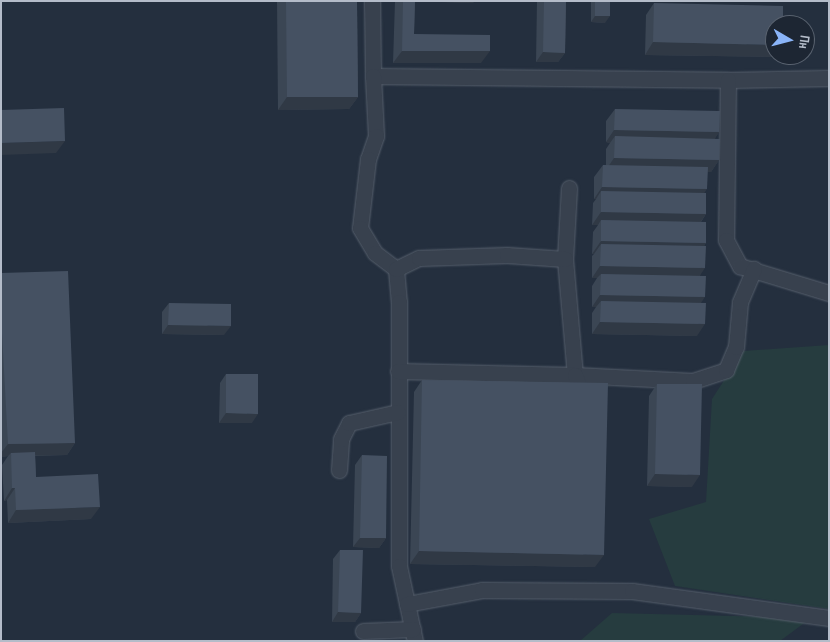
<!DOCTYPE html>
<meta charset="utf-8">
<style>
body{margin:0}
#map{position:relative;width:830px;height:642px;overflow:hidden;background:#242f3e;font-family:"Sofia Sans Condensed",sans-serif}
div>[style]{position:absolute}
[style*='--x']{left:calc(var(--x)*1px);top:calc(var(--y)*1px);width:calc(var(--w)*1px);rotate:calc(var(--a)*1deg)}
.green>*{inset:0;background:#263c3f}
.roads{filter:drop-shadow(0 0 1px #565f6c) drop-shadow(0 0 1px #565f6c)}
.street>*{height:15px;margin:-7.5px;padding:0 7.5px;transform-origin:7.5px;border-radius:7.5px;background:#38414e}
.wall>*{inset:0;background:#3b4654}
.shaded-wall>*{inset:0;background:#303945}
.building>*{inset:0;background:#455162}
span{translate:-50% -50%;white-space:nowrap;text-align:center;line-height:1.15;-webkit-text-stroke:4.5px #1d2633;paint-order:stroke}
.frame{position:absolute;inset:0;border:2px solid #b4bcc9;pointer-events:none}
.north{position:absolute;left:765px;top:15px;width:50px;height:50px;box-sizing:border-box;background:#1d2633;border:1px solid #59626f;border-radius:50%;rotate:98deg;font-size:14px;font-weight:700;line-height:20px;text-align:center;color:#b4bcc9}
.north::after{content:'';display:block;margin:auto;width:18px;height:22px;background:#8ab4f8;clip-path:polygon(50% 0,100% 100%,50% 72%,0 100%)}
</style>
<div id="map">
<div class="green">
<i style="clip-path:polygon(829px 345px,829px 609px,675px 586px,649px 519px,706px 502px,712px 399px,743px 351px)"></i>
<i style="clip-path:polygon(612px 613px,811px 618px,780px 641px,580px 641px)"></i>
</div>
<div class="roads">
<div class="street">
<i style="--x:372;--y:1;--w:75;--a:89.2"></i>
<i style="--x:373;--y:76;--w:355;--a:0.6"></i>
<i style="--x:373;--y:76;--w:60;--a:87.1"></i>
<i style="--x:376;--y:136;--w:24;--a:109"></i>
<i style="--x:368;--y:159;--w:69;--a:96.6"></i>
<i style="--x:360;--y:228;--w:29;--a:59"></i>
<i style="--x:375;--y:253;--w:26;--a:37"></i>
<i style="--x:396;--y:269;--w:33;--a:85"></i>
<i style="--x:399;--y:302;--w:264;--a:90"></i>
<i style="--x:399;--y:566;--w:77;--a:78"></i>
<i style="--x:829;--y:78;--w:101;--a:178.9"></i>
<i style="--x:728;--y:80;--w:160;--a:90.7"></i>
<i style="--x:726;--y:240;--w:30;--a:62"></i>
<i style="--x:740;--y:266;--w:93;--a:16.9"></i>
<i style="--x:569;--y:188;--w:71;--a:93.2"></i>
<i style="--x:565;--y:259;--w:116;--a:85.1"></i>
<i style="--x:575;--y:375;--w:118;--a:2.9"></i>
<i style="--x:693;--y:381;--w:35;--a:-18"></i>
<i style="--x:726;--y:370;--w:25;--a:-67"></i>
<i style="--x:736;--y:347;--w:45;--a:-84.9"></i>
<i style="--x:740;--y:302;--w:36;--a:-67"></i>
<i style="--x:396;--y:269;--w:25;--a:-26"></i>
<i style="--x:419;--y:258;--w:88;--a:-2"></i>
<i style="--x:507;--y:255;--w:58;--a:3.9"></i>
<i style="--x:398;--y:371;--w:177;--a:1.3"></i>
<i style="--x:575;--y:375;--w:9;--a:69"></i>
<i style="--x:339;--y:470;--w:31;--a:-86"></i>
<i style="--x:341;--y:439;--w:18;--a:-63"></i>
<i style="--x:349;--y:423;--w:50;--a:-12.7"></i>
<i style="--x:407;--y:604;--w:76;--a:-10.6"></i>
<i style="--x:482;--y:590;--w:150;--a:0.4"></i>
<i style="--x:632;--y:591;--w:199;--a:7.8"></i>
<i style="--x:363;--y:631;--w:50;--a:-2.3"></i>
</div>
</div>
<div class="wall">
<i style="clip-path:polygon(277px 1px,357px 1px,358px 97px,349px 109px,278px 110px)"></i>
<i style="clip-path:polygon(395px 1px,474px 1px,473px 3px,415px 1px,414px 34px,481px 63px,393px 63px)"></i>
<i style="clip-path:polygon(537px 1px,566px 1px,565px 53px,558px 62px,536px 62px)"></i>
<i style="clip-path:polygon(591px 1px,610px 1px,605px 23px,591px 22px)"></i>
<i style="clip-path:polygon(654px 3px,774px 57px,645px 55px,646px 15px)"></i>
<i style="clip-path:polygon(615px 109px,719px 132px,715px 138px,719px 160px,711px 172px,707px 172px,704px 193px,706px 214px,701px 222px,706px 243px,704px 246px,700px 276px,701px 303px,697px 336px,592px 334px,592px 313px,596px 307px,592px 307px,592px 286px,597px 278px,592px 278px,592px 256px,594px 254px,592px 254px,593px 232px,598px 225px,592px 225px,593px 203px,596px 199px,594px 199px,594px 177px,603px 165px,606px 165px,606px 149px,610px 143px,606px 142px,606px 121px)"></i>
<i style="clip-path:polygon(1px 273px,75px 443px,67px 455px,35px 456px,36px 477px,91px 519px,8px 523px,7px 500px,4px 501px,2px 465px,8px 456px,1px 457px)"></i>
<i style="clip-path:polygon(169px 303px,224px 335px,162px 334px,162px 312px)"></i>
<i style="clip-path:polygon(226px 374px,252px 423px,219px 423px,220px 383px)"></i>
<i style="clip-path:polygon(422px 380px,595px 567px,410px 564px,414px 392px)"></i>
<i style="clip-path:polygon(657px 384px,692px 487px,647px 486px,649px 396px)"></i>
<i style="clip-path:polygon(362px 455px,386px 538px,379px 548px,353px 547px,355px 465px)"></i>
<i style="clip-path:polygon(340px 550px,361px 613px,355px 622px,332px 622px,333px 559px)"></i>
</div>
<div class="shaded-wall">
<i style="clip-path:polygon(407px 1px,474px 1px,473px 3px)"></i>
<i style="clip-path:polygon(595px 16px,610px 16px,605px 23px,591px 22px)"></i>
<i style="clip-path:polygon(653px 42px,775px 45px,775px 55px,774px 57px,645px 55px)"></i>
<i style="clip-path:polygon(402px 51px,490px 51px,481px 63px,393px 63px)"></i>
<i style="clip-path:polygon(543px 52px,565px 53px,558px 62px,536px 62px)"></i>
<i style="clip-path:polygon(287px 97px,358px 97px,349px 109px,278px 110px)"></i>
<i style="clip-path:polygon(614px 130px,719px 132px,711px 145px,615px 136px,610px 143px,606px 142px)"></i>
<i style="clip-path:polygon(65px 141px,56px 153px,1px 155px,1px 143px)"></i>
<i style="clip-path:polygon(614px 158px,719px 160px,711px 172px,606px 170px)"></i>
<i style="clip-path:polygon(602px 187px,707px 189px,699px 201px,601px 191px,596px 199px,594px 199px)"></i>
<i style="clip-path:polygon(601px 212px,706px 214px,697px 227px,601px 220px,598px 225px,592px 225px)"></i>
<i style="clip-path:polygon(601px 241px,706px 243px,697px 256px,601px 244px,594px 254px,592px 254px)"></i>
<i style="clip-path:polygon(600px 266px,705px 268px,697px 280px,601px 274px,597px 278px,592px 278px)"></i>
<i style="clip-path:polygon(600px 295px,705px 297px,697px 309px,601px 301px,596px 307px,592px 307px)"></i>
<i style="clip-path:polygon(600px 322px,705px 324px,697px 336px,592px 334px)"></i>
<i style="clip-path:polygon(168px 325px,231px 326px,224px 335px,162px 334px)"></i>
<i style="clip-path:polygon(226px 413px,258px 414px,252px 423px,219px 423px)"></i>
<i style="clip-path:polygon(75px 443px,67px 455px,11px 456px,11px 453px,8px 456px,1px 457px,1px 453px,8px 444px)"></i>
<i style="clip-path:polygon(655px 474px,700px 475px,692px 487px,647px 486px)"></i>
<i style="clip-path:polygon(12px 488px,15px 488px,7px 500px,4px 501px)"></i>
<i style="clip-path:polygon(100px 507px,91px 519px,8px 523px,16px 510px)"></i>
<i style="clip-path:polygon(360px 538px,386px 538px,379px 548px,353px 547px)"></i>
<i style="clip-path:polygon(419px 551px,604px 555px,595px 567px,410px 564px)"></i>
<i style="clip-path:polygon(338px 612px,361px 613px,355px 622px,332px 622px)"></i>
</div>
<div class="building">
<i style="clip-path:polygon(286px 1px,357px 1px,358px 97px,287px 97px)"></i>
<i style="clip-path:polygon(403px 1px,415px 1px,414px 34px,490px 35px,490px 51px,402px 51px)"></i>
<i style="clip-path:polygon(544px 1px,566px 1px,565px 53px,543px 52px)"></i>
<i style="clip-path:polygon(595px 1px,610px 1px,610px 16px,595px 16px)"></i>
<i style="clip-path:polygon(654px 3px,783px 6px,783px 25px,775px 25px,775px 45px,653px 42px)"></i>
<i style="clip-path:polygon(64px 108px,65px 141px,1px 143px,1px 110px)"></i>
<i style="clip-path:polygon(615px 109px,720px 111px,719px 132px,614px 130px)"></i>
<i style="clip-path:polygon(615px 136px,720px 139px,719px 160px,614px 158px)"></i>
<i style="clip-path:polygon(603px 165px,708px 167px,707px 189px,602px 187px)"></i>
<i style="clip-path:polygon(601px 191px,706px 193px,706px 214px,601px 212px)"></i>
<i style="clip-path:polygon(601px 220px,706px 222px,706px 243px,601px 241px)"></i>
<i style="clip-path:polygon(601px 244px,706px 246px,705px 268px,600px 266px)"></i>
<i style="clip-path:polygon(68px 271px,75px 443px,8px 444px,1px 315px,1px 273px)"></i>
<i style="clip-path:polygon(601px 274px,706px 276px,705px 297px,600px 295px)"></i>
<i style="clip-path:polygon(601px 301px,706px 303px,705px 324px,600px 322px)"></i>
<i style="clip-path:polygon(169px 303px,231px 304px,231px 326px,168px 325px)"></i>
<i style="clip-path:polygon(226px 374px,258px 374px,258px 414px,226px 413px)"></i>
<i style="clip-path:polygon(422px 380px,608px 383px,604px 555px,419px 551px)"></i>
<i style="clip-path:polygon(657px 384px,702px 384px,700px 475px,655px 474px)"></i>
<i style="clip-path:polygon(35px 452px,36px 477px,98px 474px,100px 507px,16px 510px,15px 488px,12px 488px,11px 453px)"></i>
<i style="clip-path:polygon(362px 455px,387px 456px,386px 538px,360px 538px)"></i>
<i style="clip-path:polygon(340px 550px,363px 550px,361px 613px,338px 612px)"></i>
</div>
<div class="frame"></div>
<div class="north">Пн</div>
</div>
